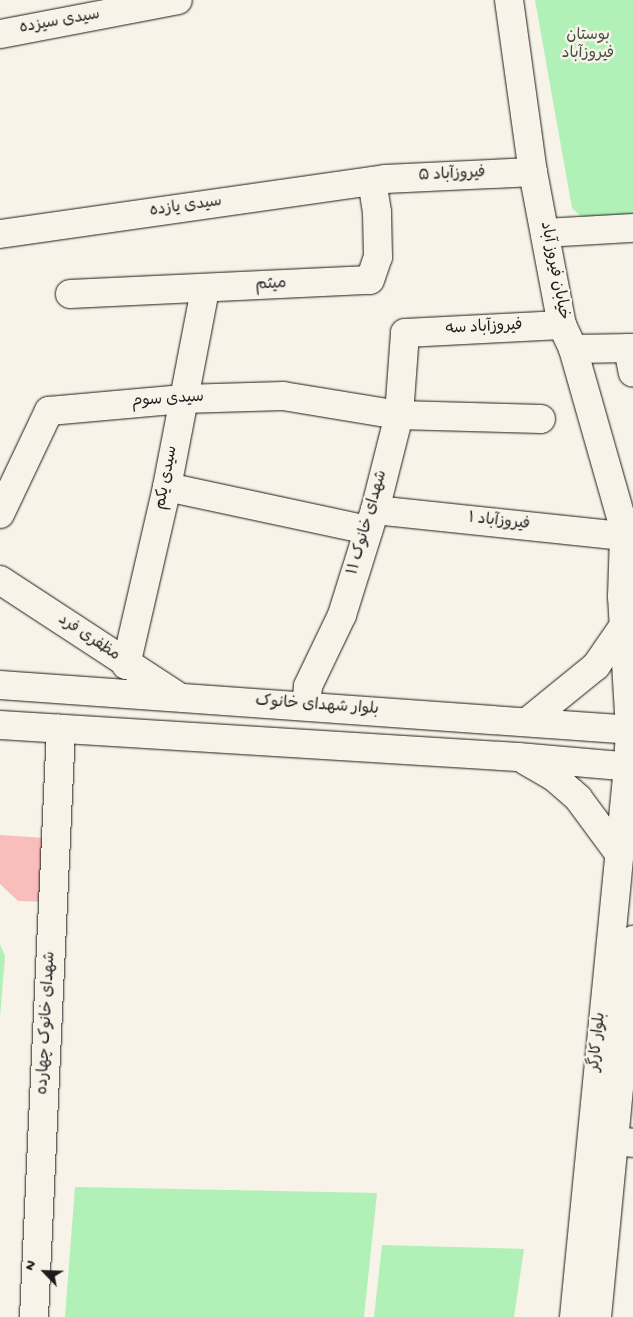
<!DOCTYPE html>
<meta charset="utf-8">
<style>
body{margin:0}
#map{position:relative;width:633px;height:1317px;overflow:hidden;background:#f7f3e8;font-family:"Gochi Hand","Playpen Sans Arabic",sans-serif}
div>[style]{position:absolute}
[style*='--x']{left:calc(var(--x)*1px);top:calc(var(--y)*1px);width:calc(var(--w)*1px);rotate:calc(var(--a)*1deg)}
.green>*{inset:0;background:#b1f1b8}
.building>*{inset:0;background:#f9bdbc}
.roads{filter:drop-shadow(0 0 1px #1c1c1c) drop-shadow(0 0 1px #1c1c1c)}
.minor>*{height:28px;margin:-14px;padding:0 14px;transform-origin:14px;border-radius:14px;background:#f7f3e8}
.major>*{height:28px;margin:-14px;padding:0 14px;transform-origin:14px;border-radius:14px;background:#f7f3e8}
span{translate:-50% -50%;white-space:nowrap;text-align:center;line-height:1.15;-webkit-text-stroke:5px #f7f3e8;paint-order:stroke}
.street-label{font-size:16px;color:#1c1c1c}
.park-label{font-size:16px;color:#415143}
.north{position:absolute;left:20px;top:1247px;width:50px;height:50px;-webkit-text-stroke:4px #f7f3e8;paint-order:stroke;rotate:294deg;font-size:14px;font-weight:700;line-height:20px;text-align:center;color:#1c1c1c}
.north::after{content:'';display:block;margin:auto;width:18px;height:22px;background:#1c1c1c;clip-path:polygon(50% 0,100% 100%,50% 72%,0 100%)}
</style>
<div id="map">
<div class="green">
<i style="clip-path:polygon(535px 0,633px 0,633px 218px,585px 221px,572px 208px)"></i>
<i style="clip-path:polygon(0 944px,5px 956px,0 1017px)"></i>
<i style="clip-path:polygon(75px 1187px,377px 1193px,364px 1317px,65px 1317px)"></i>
<i style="clip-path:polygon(382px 1245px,524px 1249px,514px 1317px,374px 1317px)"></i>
</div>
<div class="building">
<i style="clip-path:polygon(0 835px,45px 838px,51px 902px,18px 901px,0 884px)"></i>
</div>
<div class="roads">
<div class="minor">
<i style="--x:0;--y:34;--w:181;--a:-10.8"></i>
<i style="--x:545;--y:233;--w:88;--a:-3.3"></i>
<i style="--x:0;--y:234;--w:389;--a:-8.1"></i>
<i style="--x:385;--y:179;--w:148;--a:-2.7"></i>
<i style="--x:70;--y:294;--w:300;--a:-2.7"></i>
<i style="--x:370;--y:280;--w:24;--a:-71"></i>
<i style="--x:378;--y:257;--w:45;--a:-91.3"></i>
<i style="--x:377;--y:212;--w:31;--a:-99"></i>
<i style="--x:628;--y:348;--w:25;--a:79"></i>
<i style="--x:573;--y:349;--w:60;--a:-1"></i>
<i style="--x:167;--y:487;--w:206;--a:12.1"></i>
<i style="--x:375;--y:510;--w:250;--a:6"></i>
<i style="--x:0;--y:514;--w:114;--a:-64.6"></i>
<i style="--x:49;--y:411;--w:135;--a:-5.1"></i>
<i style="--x:183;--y:399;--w:100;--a:-1.7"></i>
<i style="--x:283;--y:396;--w:118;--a:9.3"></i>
<i style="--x:399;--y:415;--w:142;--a:1.6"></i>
<i style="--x:0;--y:580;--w:212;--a:33.2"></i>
<i style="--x:126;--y:665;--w:183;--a:-77"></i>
<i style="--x:167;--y:487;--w:201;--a:-79.1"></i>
<i style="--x:306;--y:706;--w:20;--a:-84"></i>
<i style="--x:308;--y:686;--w:79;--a:-64.4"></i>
<i style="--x:342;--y:615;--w:110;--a:-72.6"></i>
<i style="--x:375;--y:510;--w:98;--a:-75.8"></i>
<i style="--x:399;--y:415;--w:82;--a:-85.8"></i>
<i style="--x:405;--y:333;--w:157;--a:-2.9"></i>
<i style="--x:612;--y:1141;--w:21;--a:5"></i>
<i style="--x:34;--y:1317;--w:589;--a:-87.37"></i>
</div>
<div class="major">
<i style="--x:509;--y:0;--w:174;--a:82.1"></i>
<i style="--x:533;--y:172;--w:156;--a:79.3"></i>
<i style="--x:562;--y:325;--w:26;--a:65"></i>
<i style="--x:573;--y:349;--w:212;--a:74.1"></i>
<i style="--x:0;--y:685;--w:635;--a:4.07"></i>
<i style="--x:527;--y:722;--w:89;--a:-39.1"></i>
<i style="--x:596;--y:666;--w:51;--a:-55.4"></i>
<i style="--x:0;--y:725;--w:519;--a:3.54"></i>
<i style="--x:518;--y:757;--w:115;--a:5"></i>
<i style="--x:526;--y:761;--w:32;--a:30"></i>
<i style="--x:554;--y:777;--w:32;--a:41"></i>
<i style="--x:578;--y:798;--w:67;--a:53.5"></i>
<i style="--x:574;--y:1317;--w:553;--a:-84.39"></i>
<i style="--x:628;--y:767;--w:37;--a:-87"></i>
<i style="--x:630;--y:730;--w:133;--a:-93.4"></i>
<i style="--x:622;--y:597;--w:61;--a:-88.1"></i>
<i style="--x:597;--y:1317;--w:379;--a:-84.5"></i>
</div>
</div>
<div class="street-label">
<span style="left:60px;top:23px;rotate:-10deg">سیدی سیزده</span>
<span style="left:452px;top:176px;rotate:-3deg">فیروزآباد ۵</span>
<span style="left:186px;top:208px;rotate:-8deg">سیدی یازده</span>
<span style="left:553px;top:271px;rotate:79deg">خیابان فیروز آباد</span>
<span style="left:271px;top:286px;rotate:-3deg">میثم</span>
<span style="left:484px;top:329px;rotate:-3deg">فیروزآباد سه</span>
<span style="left:168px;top:401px;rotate:-4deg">سیدی سوم</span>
<span style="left:168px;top:478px;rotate:-79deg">سیدی یکم</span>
<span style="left:369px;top:523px;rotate:-74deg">شهدای خانوک ۱۱</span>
<span style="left:499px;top:523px;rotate:6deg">فیروزآباد ۱</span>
<span style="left:88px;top:639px;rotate:34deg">مظفری فرد</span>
<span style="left:317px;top:707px;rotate:4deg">بلوار شهدای خانوک</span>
<span style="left:48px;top:1023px;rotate:-87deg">شهدای خانوک چهارده</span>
<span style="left:599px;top:1042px;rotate:-84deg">بلوار کارگر</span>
</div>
<div class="park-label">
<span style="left:588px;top:46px">بوستان<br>فیروزآباد</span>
</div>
<div class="north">N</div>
</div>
